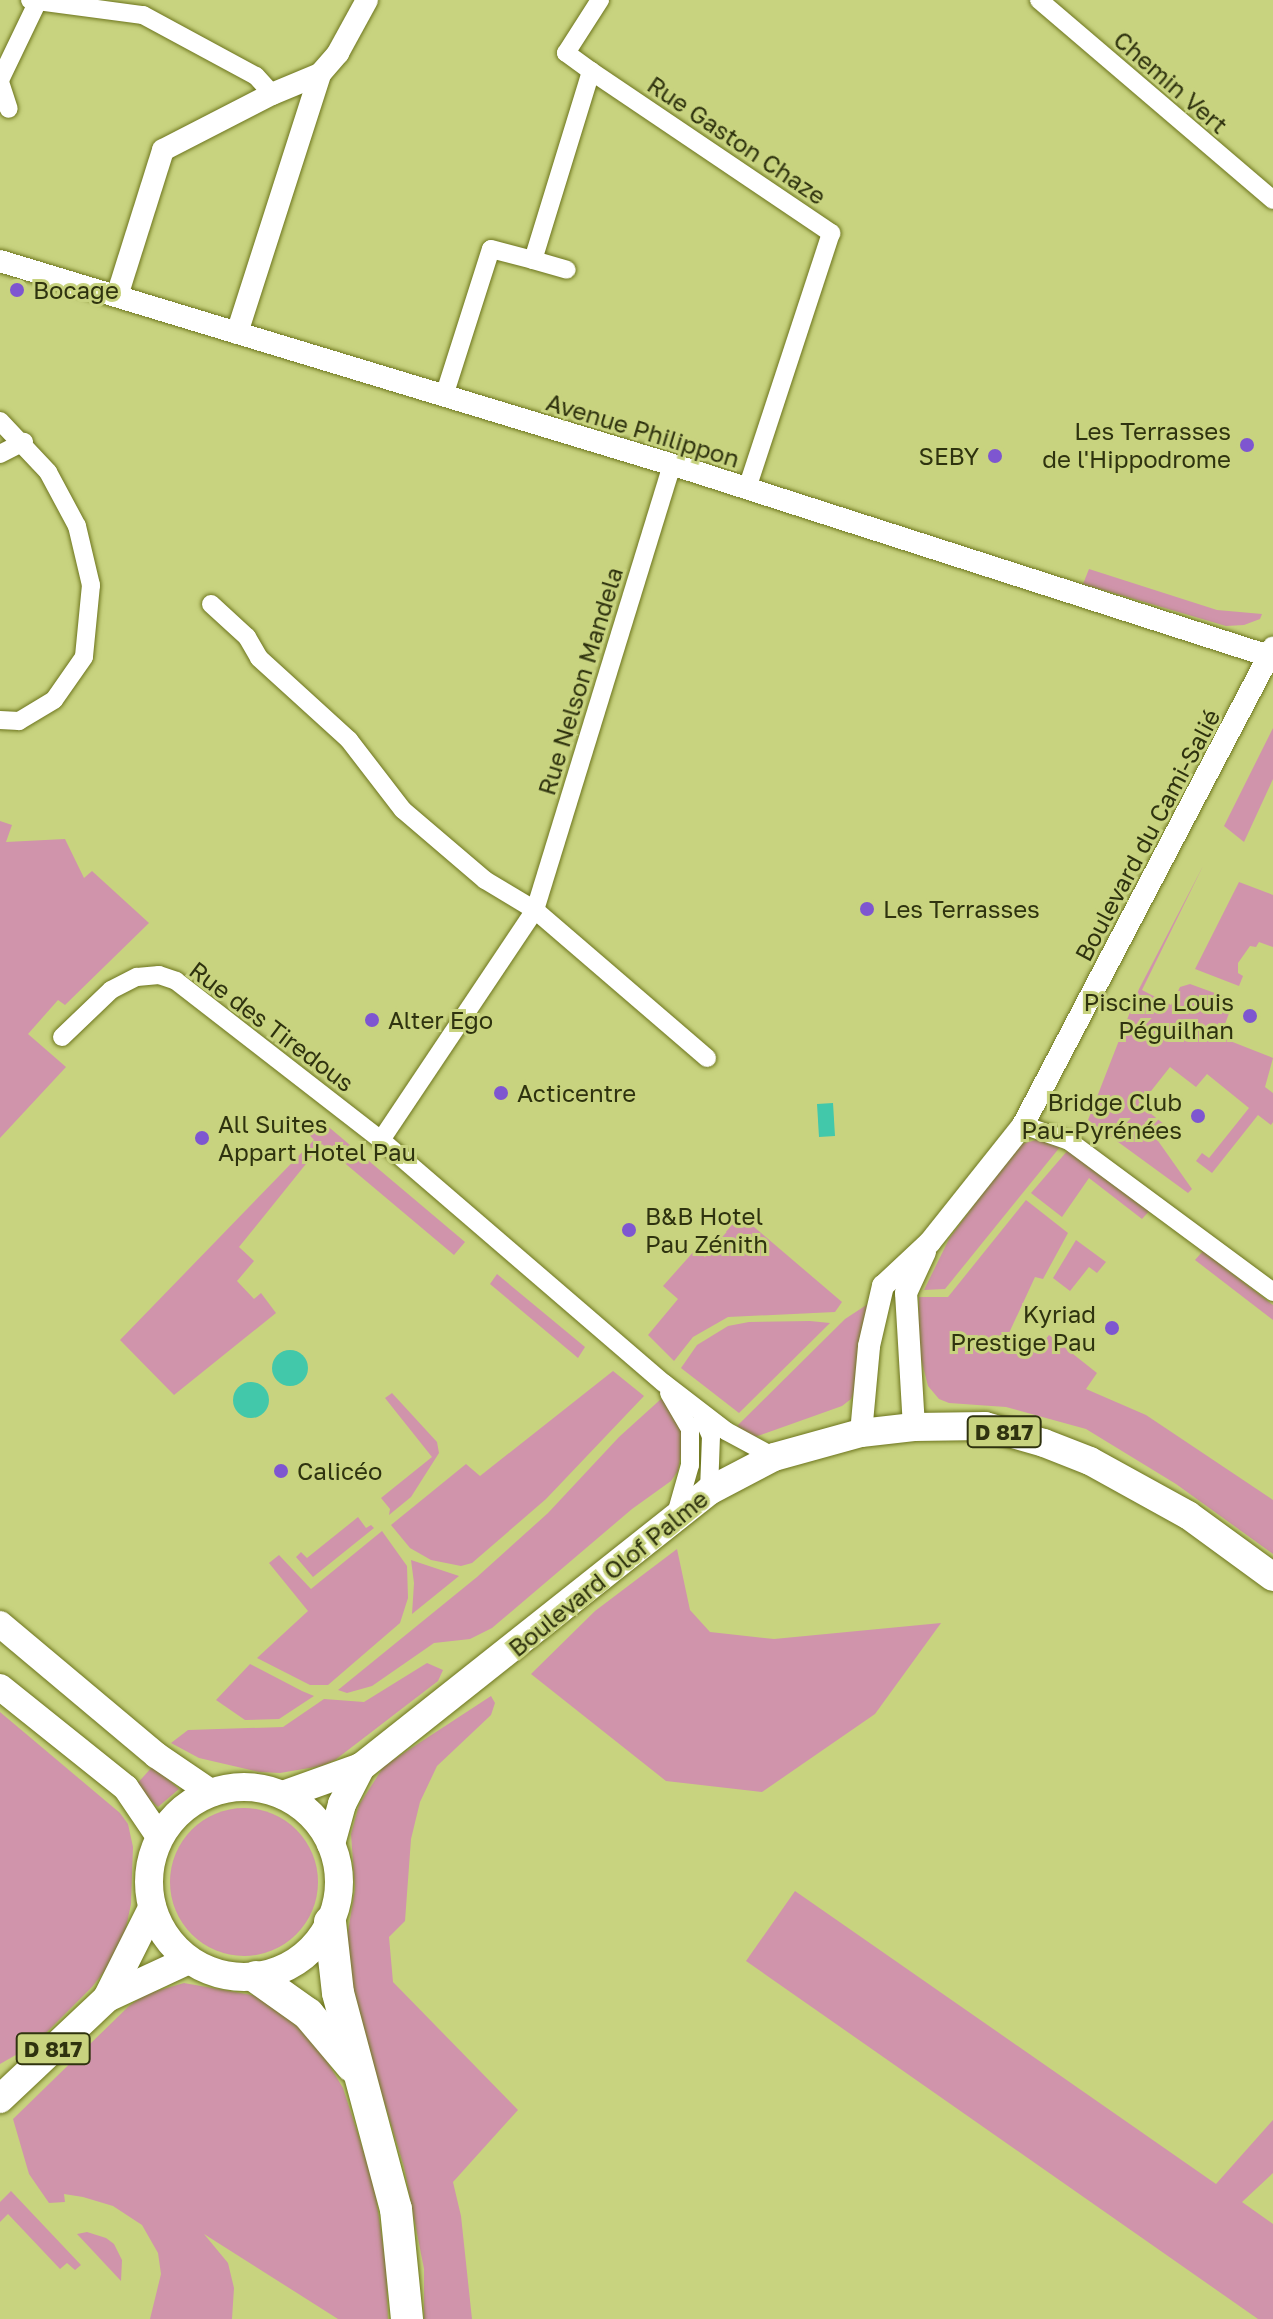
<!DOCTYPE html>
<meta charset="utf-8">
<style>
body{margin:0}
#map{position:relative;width:1273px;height:2319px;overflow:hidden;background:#c8d37f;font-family:"Golos Text",sans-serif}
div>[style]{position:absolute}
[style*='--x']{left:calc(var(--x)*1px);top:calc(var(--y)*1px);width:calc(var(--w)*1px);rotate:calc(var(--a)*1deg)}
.green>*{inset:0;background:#d094ab}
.round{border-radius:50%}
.water>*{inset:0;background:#42c8aa}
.roads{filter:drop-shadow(0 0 2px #6d751d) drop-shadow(0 0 2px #6d751d)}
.minor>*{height:18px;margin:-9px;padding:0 9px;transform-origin:9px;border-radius:9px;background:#fff}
.tertiary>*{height:22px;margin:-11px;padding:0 11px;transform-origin:11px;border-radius:11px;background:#fff}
.secondary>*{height:26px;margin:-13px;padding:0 13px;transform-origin:13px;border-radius:13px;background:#fff}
.primary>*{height:28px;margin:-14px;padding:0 14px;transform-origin:14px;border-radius:14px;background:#fff}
.primary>.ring{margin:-14px;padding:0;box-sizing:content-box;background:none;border:28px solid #fff;border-radius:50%}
.motorway>*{height:32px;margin:-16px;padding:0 16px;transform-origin:16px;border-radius:16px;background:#fff}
.dots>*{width:22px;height:22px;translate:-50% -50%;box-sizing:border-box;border:4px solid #c8d37f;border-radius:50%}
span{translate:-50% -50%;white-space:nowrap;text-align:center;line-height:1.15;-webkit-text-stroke:6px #c8d37f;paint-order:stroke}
.shield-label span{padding:2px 6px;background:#c8d37f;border:2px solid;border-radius:6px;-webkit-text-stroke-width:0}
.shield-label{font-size:22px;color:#2f330f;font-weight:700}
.street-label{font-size:24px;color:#2f330f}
.poi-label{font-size:24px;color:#2f330f}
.left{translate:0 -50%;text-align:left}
.right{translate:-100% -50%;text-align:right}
</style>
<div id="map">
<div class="green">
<i style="clip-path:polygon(1089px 569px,1217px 610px,1262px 614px,1260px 619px,1244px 625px,1226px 626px,1083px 584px)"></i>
<i style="clip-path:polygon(1273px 728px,1273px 779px,1244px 842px,1224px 826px)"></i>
<i style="clip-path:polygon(0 821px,12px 825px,6px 842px,65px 839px,84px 878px,92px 871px,149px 923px,65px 1005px,58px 1000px,28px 1034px,66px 1067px,0 1138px)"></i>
<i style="clip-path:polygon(1203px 866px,1142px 990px,1171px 1005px,1180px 987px,1190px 984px,1234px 1000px,1222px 1032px,1225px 1039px,1273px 1058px,1265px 1087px,1273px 1093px,1273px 1122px,1271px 1125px,1258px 1115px,1212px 1173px,1196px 1161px,1202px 1153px,1209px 1158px,1249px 1108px,1207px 1074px,1196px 1087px,1170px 1067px,1140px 1105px,1165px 1125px,1160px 1132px,1144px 1121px,1192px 1189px,1188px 1193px,1088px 1120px,1139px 989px)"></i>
<i style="clip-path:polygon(1239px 882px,1273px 895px,1273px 947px,1259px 942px,1256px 947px,1250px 946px,1238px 963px,1238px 973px,1243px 976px,1239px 986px,1195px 969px)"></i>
<i style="clip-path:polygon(318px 1118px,465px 1242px,454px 1255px,322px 1144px,239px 1247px,254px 1261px,237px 1281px,254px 1299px,261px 1293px,276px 1313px,174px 1395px,120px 1340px,314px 1140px,303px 1128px)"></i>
<i style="clip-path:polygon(1036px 1140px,1060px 1147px,945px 1289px,924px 1290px,949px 1239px,1018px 1145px)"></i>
<i style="clip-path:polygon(1068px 1150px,1151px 1209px,1142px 1219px,1089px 1178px,1062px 1217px,1031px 1193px)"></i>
<i style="clip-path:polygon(1026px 1200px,1068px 1233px,1043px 1279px,1035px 1277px,1009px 1333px,1035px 1353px,1049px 1335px,1097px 1373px,1086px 1389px,1146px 1415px,1273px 1500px,1273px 1554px,1176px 1484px,1086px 1429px,1006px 1407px,949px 1403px,939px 1399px,928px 1386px,918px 1347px,919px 1297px,948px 1297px)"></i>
<i style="clip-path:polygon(740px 1215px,842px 1302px,835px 1312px,728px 1317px,693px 1337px,674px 1361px,648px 1335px,678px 1299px,663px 1286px,695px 1250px,705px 1257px)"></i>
<i style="clip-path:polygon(1076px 1240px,1106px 1262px,1097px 1273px,1089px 1267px,1070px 1291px,1053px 1278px)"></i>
<i style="clip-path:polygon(1203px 1251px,1273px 1305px,1273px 1320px,1195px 1260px)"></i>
<i style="clip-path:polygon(497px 1274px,585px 1347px,578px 1358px,490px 1284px)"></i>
<i style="clip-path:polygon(871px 1302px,857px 1385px,851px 1399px,842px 1406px,755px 1437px,737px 1426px,845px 1319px)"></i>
<i style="clip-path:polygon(810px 1321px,830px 1323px,739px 1413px,681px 1368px,697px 1345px,728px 1326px,749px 1322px)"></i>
<i style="clip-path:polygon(613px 1371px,644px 1396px,546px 1499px,472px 1563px,461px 1566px,431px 1560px,410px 1548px,391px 1525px,466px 1464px,480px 1476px)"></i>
<i style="clip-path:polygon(392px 1393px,437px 1442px,439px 1453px,411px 1497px,389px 1515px,390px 1509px,381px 1498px,432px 1457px,385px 1398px)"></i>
<i style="clip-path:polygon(661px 1399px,667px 1401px,685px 1429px,678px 1471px,671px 1481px,632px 1509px,492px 1628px,470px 1639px,434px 1643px,372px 1686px,347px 1693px,338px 1690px,477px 1577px,548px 1513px,619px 1437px)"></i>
<i style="clip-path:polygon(358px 1517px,366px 1528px,371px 1525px,374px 1528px,313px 1577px,296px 1557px,301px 1552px,307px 1558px)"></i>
<i style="clip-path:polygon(382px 1531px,407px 1566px,408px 1598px,400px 1623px,328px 1685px,310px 1685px,257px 1658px,308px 1611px,269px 1563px,279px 1555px,311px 1589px)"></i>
<i style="clip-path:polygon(677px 1549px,690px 1610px,710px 1632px,774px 1639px,941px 1623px,875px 1714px,762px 1792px,666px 1781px,531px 1674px,595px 1611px)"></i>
<i style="clip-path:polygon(411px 1560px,459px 1576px,412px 1614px,414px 1583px)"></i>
<i style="clip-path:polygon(427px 1663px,443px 1670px,438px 1681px,335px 1760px,321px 1766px,280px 1773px,259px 1772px,199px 1758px,171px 1743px,188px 1730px,283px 1727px,324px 1699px,364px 1702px)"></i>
<i style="clip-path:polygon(250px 1664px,302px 1691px,314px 1696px,279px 1719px,245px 1720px,216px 1700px)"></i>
<i style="clip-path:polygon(491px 1696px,495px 1703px,491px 1715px,437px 1766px,420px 1802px,411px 1839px,405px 1921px,389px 1937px,393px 1982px,518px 2110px,453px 2182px,461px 2216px,472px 2319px,424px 2319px,424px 2269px,404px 2167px,354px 2002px,346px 1944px,355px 1889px,351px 1834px,359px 1805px,384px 1766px)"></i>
<i style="clip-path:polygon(0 1712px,120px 1813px,128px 1824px,133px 1847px,131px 1904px,125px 1932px,114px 1959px,92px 1987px,35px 2044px,0 2064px)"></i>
<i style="clip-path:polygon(153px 1766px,179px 1789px,158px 1807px,135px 1786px)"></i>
<i class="round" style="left:170px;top:1808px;width:148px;height:148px"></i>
<i style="clip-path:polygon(795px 1891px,1216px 2184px,1273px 2120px,1273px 2173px,1242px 2202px,1273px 2224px,1273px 2319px,1258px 2319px,746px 1961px)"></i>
<i style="clip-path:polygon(184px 1983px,257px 1996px,301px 2027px,322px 2053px,343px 2088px,374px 2184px,386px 2266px,388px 2319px,338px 2319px,204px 2234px,228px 2263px,234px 2288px,232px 2319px,150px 2319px,161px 2274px,158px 2253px,142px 2225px,113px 2206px,83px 2197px,64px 2194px,65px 2202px,49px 2203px,29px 2174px,13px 2119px,129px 2006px,146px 1994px)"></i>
<i style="clip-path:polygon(11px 2191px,81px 2265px,75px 2270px,67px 2263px,60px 2269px,8px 2214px,0 2222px,0 2202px)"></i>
<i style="clip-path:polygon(87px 2232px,106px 2238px,114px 2244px,122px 2260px,121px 2281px,77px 2234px)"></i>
</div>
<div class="water">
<i style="clip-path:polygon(833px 1103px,835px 1136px,819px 1137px,817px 1104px)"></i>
<i class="round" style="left:272px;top:1350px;width:36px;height:36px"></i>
<i class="round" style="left:233px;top:1382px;width:36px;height:36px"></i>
</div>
<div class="roads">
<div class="minor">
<i style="--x:30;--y:0;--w:114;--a:7.6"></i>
<i style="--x:143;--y:15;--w:128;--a:28.4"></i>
<i style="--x:256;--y:76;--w:24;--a:48"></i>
<i style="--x:1039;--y:0;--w:308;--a:40.5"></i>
<i style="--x:591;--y:71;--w:290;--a:34"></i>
<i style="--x:831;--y:233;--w:269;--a:108.2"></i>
<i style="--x:0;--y:80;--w:88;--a:-64.3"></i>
<i style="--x:0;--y:82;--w:28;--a:72"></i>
<i style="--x:533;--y:260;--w:35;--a:16"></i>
<i style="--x:444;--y:396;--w:154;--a:-72.3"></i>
<i style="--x:491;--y:249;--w:43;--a:14.7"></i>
<i style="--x:533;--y:260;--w:198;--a:-72.9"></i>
<i style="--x:591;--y:71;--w:31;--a:-144"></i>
<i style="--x:566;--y:53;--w:63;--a:-57.3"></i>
<i style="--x:0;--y:421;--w:70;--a:46.7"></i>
<i style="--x:48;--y:472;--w:61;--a:61.8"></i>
<i style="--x:77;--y:526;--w:61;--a:76.7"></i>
<i style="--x:91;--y:585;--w:72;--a:95.6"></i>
<i style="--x:84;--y:657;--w:52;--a:124.9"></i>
<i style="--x:54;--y:700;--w:41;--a:149"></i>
<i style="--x:19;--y:721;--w:19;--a:-177"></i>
<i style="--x:0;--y:454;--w:27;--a:-27"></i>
<i style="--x:211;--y:604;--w:49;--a:42.5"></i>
<i style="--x:247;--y:637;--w:24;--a:60"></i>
<i style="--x:259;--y:658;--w:122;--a:42.3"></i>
<i style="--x:349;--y:740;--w:88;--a:52.4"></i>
<i style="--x:403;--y:810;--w:108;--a:40.5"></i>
<i style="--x:485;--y:880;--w:58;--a:31"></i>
<i style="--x:535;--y:910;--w:227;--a:40.7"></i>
<i style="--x:62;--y:1037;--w:68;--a:-43.8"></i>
<i style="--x:111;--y:990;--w:29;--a:-27"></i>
<i style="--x:137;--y:977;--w:22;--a:-5"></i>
<i style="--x:159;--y:975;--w:18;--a:19"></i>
<i style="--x:176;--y:981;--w:259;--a:37.8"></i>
<i style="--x:381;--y:1140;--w:373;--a:40.7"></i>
<i style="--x:664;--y:1383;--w:78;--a:37.7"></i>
<i style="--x:726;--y:1431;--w:55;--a:28.4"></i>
<i style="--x:1023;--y:1125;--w:49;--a:19.2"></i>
<i style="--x:1069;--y:1141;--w:254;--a:36.5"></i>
<i style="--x:381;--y:1140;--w:277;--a:-56.2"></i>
<i style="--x:535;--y:910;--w:466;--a:-72.9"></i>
<i style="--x:669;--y:1393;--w:42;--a:59.7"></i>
<i style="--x:690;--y:1429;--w:36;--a:90"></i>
<i style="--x:690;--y:1465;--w:51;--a:105.9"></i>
<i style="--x:702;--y:1416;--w:22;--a:66"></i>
<i style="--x:711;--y:1436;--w:55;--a:92.1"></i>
</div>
<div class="tertiary">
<i style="--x:0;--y:261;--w:724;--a:16.86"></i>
<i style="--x:693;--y:471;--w:605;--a:17.81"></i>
<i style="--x:117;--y:296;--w:153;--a:-72.5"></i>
<i style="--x:163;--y:150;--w:123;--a:-27.2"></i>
<i style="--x:272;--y:94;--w:52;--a:-22.6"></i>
<i style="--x:237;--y:333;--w:272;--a:-72.2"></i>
<i style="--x:320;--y:74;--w:28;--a:-49"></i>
<i style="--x:338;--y:53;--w:60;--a:-61.3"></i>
<i style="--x:914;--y:1427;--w:134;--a:-93.4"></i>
<i style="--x:906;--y:1293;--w:45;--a:-65.1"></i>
<i style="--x:861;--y:1433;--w:87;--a:-84.7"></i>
<i style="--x:869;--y:1346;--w:62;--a:-76.9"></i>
<i style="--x:883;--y:1286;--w:64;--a:-43.1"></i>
<i style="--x:930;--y:1242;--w:149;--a:-51.5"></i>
<i style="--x:1023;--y:1125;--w:539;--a:-62.34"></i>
</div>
<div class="secondary">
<i style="--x:0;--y:1624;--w:204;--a:40"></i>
<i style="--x:156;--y:1755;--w:68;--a:34.2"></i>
<i style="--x:0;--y:1687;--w:161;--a:38.7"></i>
<i style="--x:126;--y:1788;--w:60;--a:55.8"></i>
</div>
<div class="primary">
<i class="ring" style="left:149px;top:1787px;width:162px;height:162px"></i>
<i style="--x:283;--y:1795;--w:83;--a:-19.7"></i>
<i style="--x:361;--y:1767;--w:444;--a:-38.4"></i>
<i style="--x:709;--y:1491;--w:73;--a:-27.6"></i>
<i style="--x:774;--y:1457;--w:90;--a:-15.4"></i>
<i style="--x:861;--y:1433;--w:53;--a:-6.5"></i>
<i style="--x:914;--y:1427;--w:71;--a:-0.8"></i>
<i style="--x:985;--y:1426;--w:61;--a:16.1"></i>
<i style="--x:1044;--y:1443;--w:49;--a:21.4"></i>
<i style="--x:1090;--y:1461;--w:112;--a:28.9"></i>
<i style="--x:1188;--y:1515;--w:105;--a:36.1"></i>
<i style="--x:331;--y:1844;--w:41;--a:-74.6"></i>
<i style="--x:342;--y:1804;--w:42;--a:-62.8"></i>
<i style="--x:107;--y:1998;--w:101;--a:-63.4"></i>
<i style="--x:0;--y:2099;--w:147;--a:-43.3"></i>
<i style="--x:107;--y:1998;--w:90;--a:-24.9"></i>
</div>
<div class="motorway">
<i style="--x:330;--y:1922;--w:71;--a:83.6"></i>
<i style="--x:338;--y:1993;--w:224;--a:75"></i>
<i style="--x:396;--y:2209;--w:111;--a:84.3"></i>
<i style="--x:256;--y:1977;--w:64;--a:35.4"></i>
<i style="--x:308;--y:2014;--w:68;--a:49.8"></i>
</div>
</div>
<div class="dots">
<i style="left:17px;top:290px;background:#7e56d0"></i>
<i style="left:1247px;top:445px;background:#7e56d0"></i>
<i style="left:995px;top:456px;background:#7e56d0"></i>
<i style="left:867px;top:909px;background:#7e56d0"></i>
<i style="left:1250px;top:1016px;background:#7e56d0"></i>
<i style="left:372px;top:1020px;background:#7e56d0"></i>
<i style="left:501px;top:1093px;background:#7e56d0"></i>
<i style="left:1198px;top:1116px;background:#7e56d0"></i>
<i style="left:202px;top:1138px;background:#7e56d0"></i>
<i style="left:629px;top:1230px;background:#7e56d0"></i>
<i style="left:1112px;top:1328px;background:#7e56d0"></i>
<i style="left:281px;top:1471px;background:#7e56d0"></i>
</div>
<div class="shield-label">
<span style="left:1004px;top:1432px">D 817</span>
<span style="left:53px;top:2049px">D 817</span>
</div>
<div class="street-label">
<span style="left:1171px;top:82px;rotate:41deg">Chemin Vert</span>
<span style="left:737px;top:140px;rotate:34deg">Rue Gaston Chaze</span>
<span style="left:643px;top:430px;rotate:17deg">Avenue Philippon</span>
<span style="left:580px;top:681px;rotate:-73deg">Rue Nelson Mandela</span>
<span style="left:1147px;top:835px;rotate:-62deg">Boulevard du Cami-Salié</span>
<span style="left:272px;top:1026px;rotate:37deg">Rue des Tiredous</span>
<span style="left:608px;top:1573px;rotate:-39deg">Boulevard Olof Palme</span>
</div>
<div class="poi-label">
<span class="left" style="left:33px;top:290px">Bocage</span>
<span class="right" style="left:1231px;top:445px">Les Terrasses<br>de l'Hippodrome</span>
<span class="right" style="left:979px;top:456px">SEBY</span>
<span class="left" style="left:883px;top:909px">Les Terrasses</span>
<span class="right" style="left:1234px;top:1016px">Piscine Louis<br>Péguilhan</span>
<span class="left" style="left:388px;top:1020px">Alter Ego</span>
<span class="left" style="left:517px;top:1093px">Acticentre</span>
<span class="right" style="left:1182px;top:1116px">Bridge Club<br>Pau-Pyrénées</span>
<span class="left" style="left:218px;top:1138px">All Suites<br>Appart Hotel Pau</span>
<span class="left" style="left:645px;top:1230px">B&amp;B Hotel<br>Pau Zénith</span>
<span class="right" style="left:1096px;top:1328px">Kyriad<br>Prestige Pau</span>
<span class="left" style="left:297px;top:1471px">Calicéo</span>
</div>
</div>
